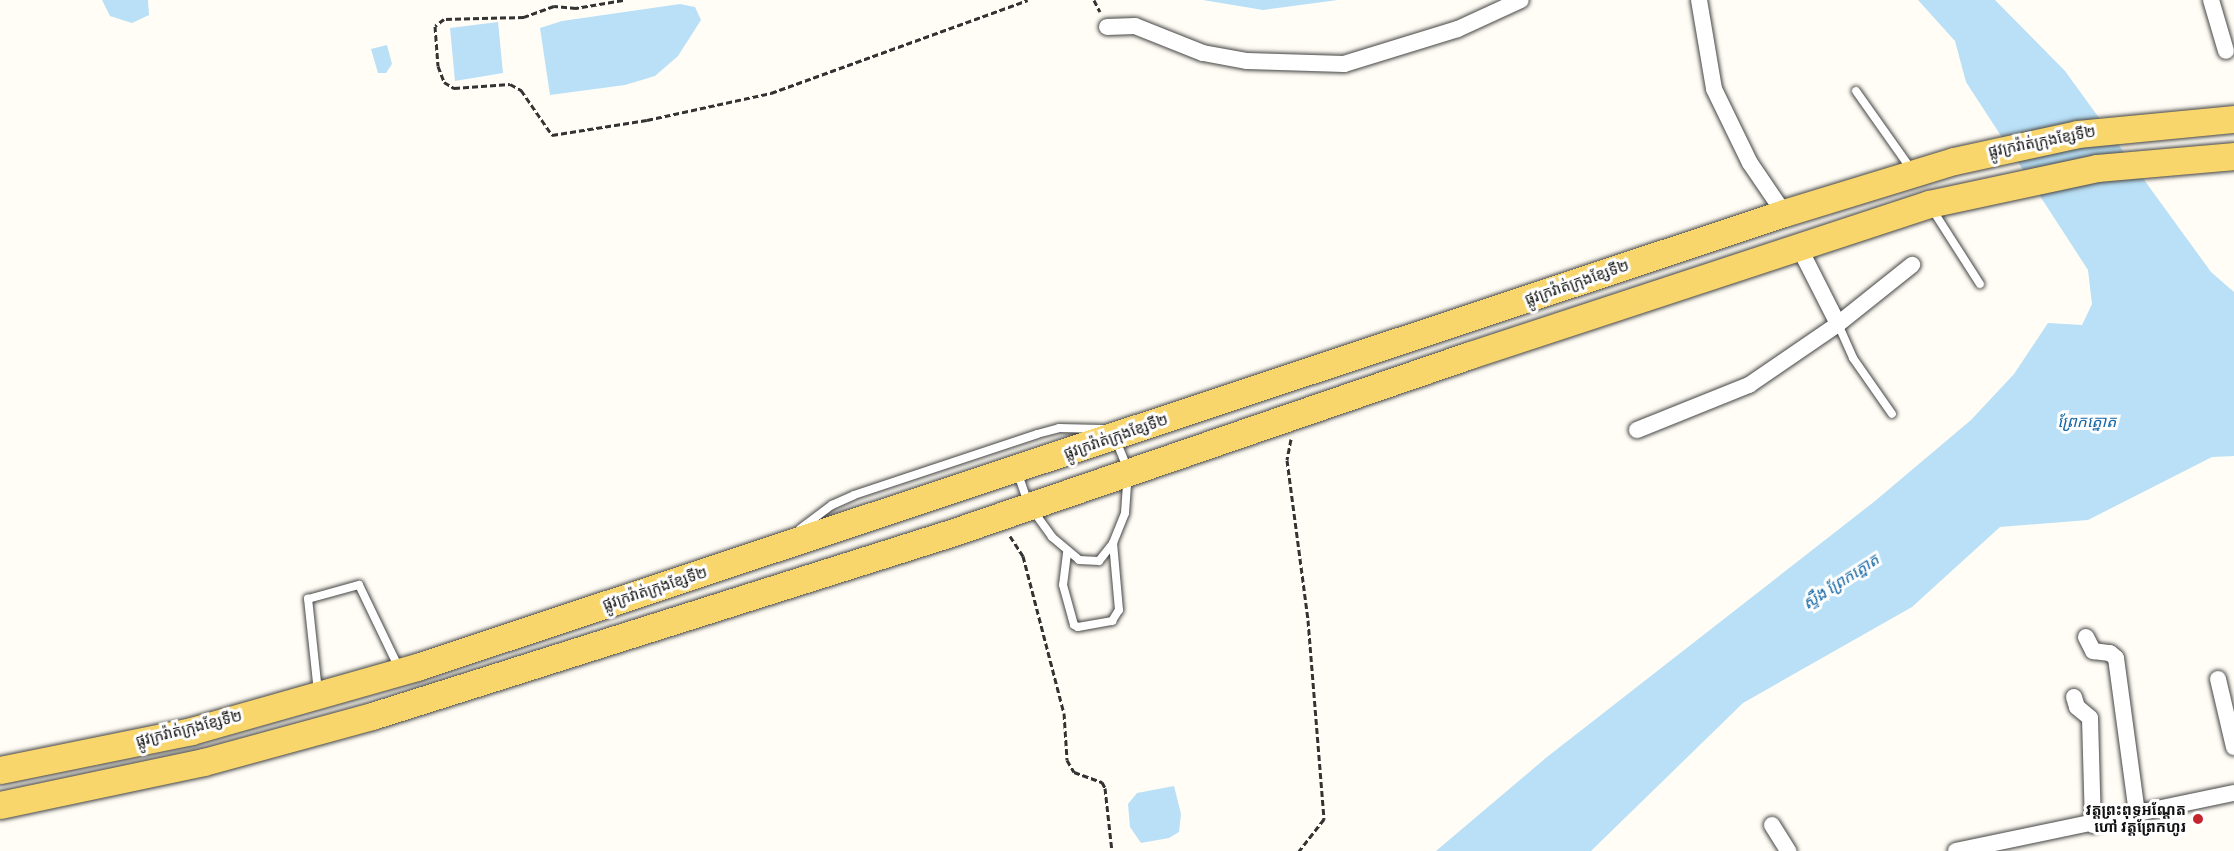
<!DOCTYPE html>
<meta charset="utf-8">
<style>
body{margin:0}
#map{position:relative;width:2234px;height:851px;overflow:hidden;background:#fffdf5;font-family:"Crimson Pro","Noto Sans Khmer",serif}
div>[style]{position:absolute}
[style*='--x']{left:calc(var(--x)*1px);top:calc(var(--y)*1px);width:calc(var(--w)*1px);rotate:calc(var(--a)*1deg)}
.water>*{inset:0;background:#b9e0f7}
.path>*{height:3px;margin-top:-1.5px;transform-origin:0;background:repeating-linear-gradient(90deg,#333 0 6px,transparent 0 9px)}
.roads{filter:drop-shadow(0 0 2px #444) drop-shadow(0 0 2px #444)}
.lane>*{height:8px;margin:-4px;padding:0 4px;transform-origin:4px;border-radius:4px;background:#fff}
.street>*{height:16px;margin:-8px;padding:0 8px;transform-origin:8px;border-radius:8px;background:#fff}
.primary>*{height:27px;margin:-13.5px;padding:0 13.5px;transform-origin:13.5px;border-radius:13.5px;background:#f9d66b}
.dots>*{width:16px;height:16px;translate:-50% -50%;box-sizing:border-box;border:3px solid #fff;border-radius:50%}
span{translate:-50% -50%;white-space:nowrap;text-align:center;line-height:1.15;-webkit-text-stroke:6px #fff;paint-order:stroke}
.street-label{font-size:15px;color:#111}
.poi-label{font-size:15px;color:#111;font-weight:700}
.right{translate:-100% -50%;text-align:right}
.water-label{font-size:16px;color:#1768a6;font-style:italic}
</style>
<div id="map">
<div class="water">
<i style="clip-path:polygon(102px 0,148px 0,149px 15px,132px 23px,110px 16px)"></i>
<i style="clip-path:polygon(1203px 0,1338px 0,1263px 10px)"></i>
<i style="clip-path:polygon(1918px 0,1995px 0,2065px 71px,2211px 272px,2234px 292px,2234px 456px,2212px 457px,2088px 520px,2000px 527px,1912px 607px,1743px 703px,1591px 851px,1436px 851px,1547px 757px,1875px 501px,1971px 420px,2014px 374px,2048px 323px,2082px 325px,2092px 304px,2088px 270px,1966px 82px,1955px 41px)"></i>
<i style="clip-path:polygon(680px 4px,695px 7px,701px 20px,678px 56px,655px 76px,625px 85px,550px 95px,540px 28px,562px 21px)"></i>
<i style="clip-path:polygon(498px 22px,503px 73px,455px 81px,450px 28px)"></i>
<i style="clip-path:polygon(387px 45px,392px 64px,386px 73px,378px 73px,371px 49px)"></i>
<i style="clip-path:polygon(1174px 786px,1181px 814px,1179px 832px,1169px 838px,1141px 843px,1130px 827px,1128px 804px,1137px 793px)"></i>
</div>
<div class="path">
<i style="--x:623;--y:0;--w:48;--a:170.3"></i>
<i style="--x:576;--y:8;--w:22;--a:-175"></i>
<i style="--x:554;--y:6;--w:32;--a:160"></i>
<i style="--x:524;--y:17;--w:80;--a:178.6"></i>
<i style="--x:444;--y:19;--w:11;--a:142"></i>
<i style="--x:435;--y:26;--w:40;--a:85.7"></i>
<i style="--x:438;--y:66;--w:17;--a:69"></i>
<i style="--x:444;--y:82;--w:12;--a:31"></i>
<i style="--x:454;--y:88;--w:56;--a:-4.1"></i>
<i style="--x:510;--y:84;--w:13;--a:29"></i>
<i style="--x:521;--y:90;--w:55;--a:55.4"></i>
<i style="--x:552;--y:135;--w:96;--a:-9"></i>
<i style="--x:647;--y:120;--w:127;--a:-12.3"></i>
<i style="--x:771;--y:93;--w:273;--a:-19.9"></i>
<i style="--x:1094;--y:0;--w:13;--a:63"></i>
<i style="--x:1291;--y:439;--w:21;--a:101"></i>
<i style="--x:1287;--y:460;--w:161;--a:82.5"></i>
<i style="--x:1308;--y:620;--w:200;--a:85.4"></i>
<i style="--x:1324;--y:819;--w:41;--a:128"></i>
<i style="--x:1010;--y:536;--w:24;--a:57"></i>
<i style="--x:1023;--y:556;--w:162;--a:75.4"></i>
<i style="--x:1064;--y:713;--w:47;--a:86.3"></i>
<i style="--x:1067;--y:760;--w:14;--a:60"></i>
<i style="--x:1074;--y:772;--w:30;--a:20"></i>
<i style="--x:1102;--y:782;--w:7;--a:63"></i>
<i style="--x:1105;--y:788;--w:63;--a:83.7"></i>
</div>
<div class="roads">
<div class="lane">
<i style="--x:1856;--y:91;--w:95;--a:54.8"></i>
<i style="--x:1932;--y:209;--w:89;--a:57.4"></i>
<i style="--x:1838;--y:324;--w:37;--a:66"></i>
<i style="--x:1853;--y:358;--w:68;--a:55.1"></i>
<i style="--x:1017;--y:471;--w:36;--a:71"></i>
<i style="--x:1029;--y:505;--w:39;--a:54"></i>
<i style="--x:1052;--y:537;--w:35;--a:40"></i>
<i style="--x:1079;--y:560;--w:20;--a:3"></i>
<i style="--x:1099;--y:561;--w:23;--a:-52"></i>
<i style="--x:1113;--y:543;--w:32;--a:-68"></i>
<i style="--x:1125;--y:513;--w:43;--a:-86"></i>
<i style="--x:1128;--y:470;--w:32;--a:-112"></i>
<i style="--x:800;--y:529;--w:40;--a:-37"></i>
<i style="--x:832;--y:505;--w:24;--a:-24"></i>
<i style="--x:854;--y:495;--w:193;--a:-18.4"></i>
<i style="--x:1037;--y:434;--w:23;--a:-15"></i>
<i style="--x:1059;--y:428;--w:43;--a:1.3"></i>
<i style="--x:1067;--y:553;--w:32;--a:97"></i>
<i style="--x:1063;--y:585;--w:41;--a:74.6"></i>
<i style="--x:1074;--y:625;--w:4;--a:27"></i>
<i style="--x:1078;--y:627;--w:35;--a:-10"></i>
<i style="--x:1112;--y:621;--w:13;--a:-58"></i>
<i style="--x:1119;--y:610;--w:67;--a:-95.1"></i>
<i style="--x:318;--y:692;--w:94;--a:-96.1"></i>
<i style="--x:308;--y:599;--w:53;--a:-15.4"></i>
<i style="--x:359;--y:585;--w:92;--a:64.3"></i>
</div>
<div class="street">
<i style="--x:1699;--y:0;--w:90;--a:80.4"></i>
<i style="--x:1714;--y:89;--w:82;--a:64.1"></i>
<i style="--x:1750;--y:163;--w:60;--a:55.8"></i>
<i style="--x:2211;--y:0;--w:53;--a:73.6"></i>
<i style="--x:1107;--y:27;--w:28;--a:-2"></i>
<i style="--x:1135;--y:26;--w:73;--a:21.7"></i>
<i style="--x:1203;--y:53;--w:45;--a:10.3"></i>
<i style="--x:1247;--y:61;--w:97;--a:1.8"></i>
<i style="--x:1344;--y:64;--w:119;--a:-17.1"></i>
<i style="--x:1458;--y:29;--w:69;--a:-24.7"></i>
<i style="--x:1838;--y:324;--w:95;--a:-38.6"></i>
<i style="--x:1637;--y:430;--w:121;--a:-21.9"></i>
<i style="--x:1749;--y:385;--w:108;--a:-34.4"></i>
<i style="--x:1838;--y:324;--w:89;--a:-116.9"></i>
<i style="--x:2086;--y:637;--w:16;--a:63"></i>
<i style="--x:2093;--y:651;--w:17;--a:7"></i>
<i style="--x:2110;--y:653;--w:8;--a:40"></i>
<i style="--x:2116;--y:658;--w:157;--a:82.3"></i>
<i style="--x:2218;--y:679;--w:70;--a:76.8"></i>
<i style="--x:2074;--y:697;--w:10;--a:73"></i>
<i style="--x:2077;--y:707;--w:17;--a:40"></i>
<i style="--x:2090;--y:718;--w:107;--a:88.4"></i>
<i style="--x:1772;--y:825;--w:31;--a:58"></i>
<i style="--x:1956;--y:851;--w:284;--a:-11.8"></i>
</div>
<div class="primary">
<i style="--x:0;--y:770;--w:195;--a:-11.5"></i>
<i style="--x:191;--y:731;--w:235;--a:-15.8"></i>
<i style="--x:417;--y:667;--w:1440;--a:-18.37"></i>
<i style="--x:1784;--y:213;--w:178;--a:-17"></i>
<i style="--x:1954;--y:161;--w:127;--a:-12.3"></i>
<i style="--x:2078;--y:134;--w:157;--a:-5.5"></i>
<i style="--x:0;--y:805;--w:208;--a:-11.9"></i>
<i style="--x:204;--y:762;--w:174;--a:-15.3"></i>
<i style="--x:372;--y:716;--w:610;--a:-17.54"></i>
<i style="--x:954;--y:532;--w:546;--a:-18.93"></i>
<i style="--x:1470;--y:355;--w:483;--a:-18.2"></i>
<i style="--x:1929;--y:204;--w:172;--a:-12.1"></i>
<i style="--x:2097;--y:168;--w:138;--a:-5"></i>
</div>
</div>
<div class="dots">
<i style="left:2198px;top:819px;background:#c4262e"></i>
</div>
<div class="street-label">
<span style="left:2042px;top:142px;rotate:-11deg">ផ្លូវក្រវ៉ាត់ក្រុងខ្សែទី២</span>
<span style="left:1577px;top:283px;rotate:-19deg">ផ្លូវក្រវ៉ាត់ក្រុងខ្សែទី២</span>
<span style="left:1116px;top:437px;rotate:-19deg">ផ្លូវក្រវ៉ាត់ក្រុងខ្សែទី២</span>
<span style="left:655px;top:589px;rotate:-18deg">ផ្លូវក្រវ៉ាត់ក្រុងខ្សែទី២</span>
<span style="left:189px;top:729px;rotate:-14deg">ផ្លូវក្រវ៉ាត់ក្រុងខ្សែទី២</span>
</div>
<div class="poi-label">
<span class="right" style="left:2186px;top:819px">វត្តព្រះពុទ្ធអណ្តែត<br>ហៅ វត្តព្រែកហូរ</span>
</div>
<div class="water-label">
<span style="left:2087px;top:422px">ព្រែកត្នោត</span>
<span style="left:1841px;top:582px;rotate:-33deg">ស្ទឹង ព្រែកត្នោត</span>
</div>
</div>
